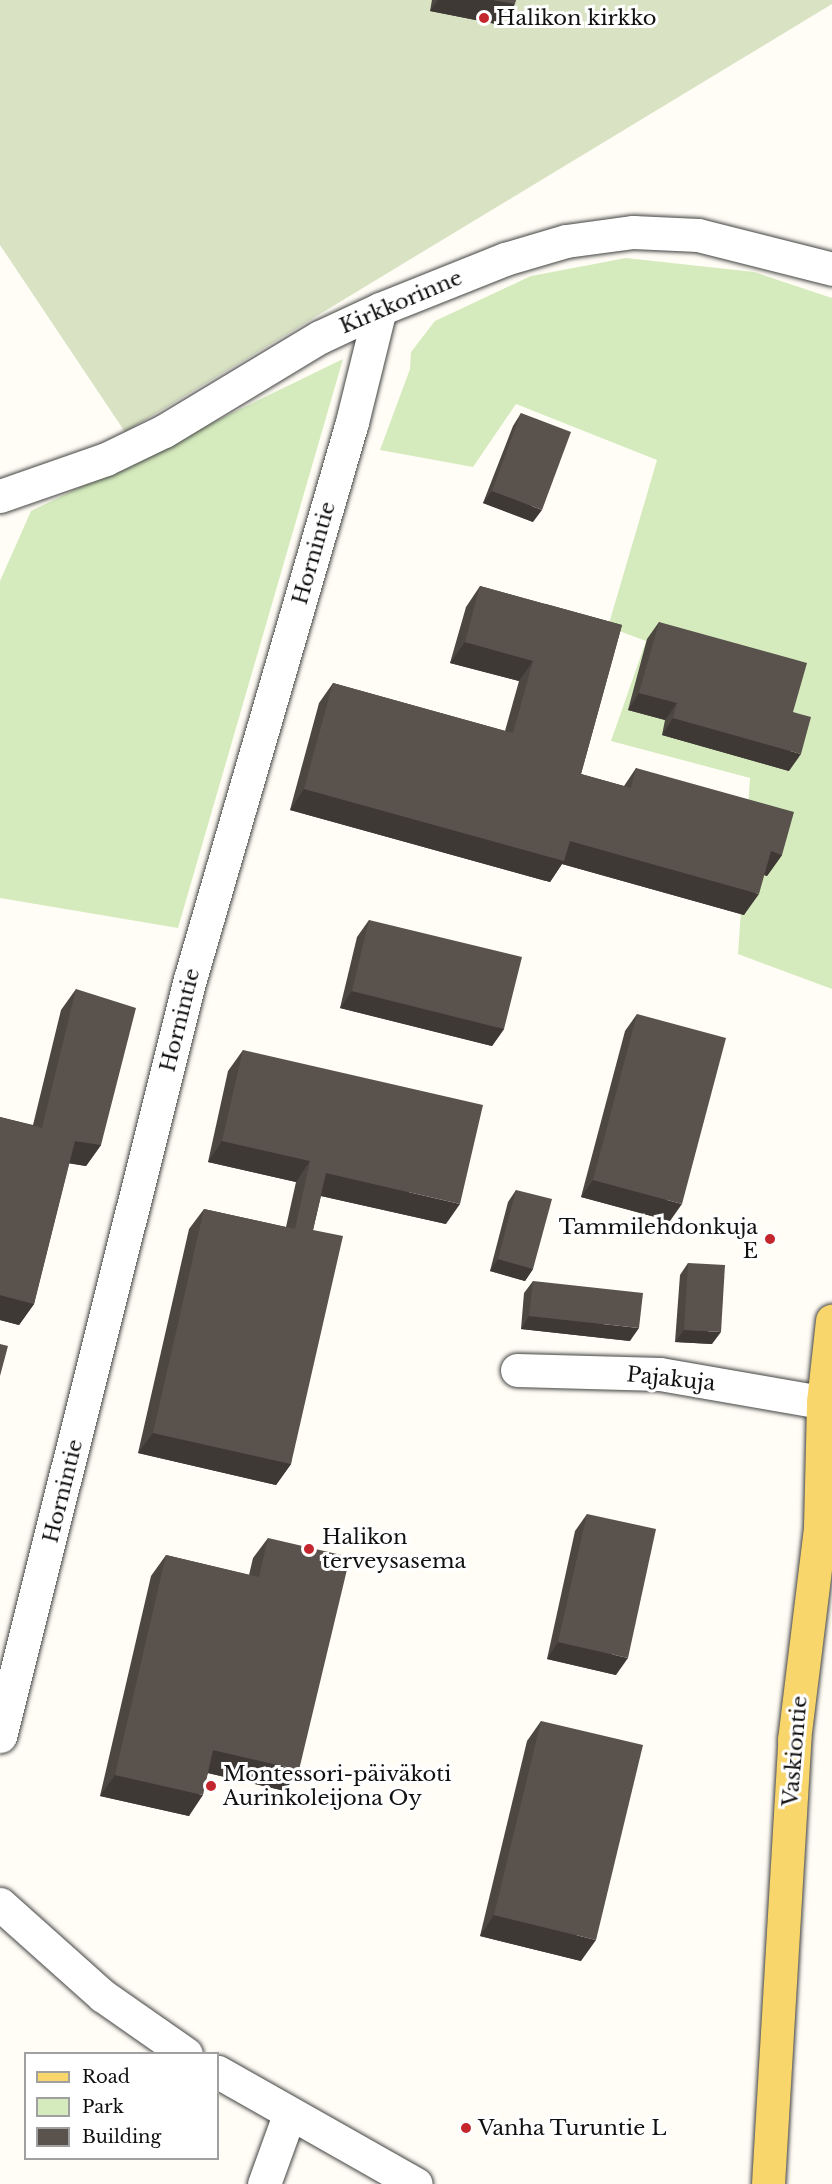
<!DOCTYPE html>
<meta charset="utf-8">
<style>
body{margin:0}
#map{position:relative;width:832px;height:2184px;overflow:hidden;background:#fffdf5;font-family:"Libre Baskerville",serif}
div>[style]{position:absolute}
[style*='--x']{left:calc(var(--x)*1px);top:calc(var(--y)*1px);width:calc(var(--w)*1px);rotate:calc(var(--a)*1deg)}
.green>*{inset:0;background:#d5ebbd}
.cemetery>*{inset:0;background:#d9e3c4}
.roads{filter:drop-shadow(0 0 2px #444) drop-shadow(0 0 2px #444)}
.minor>*{height:33px;margin:-16.5px;padding:0 16.5px;transform-origin:16.5px;border-radius:16.5px;background:#fff}
.major>*{height:33px;margin:-16.5px;padding:0 16.5px;transform-origin:16.5px;border-radius:16.5px;background:#f9d66b}
.wall>*{inset:0;background:#4d4742}
.shaded-wall>*{inset:0;background:#3f3936}
.building>*{inset:0;background:#5a524d}
.dots>*{width:16px;height:16px;translate:-50% -50%;box-sizing:border-box;border:3px solid #fff;border-radius:50%}
span{translate:-50% -50%;white-space:nowrap;text-align:center;line-height:1.15;-webkit-text-stroke:6px #fff;paint-order:stroke}
.poi-label{font-size:21px;color:#111}
.left{translate:0 -50%;text-align:left}
.right{translate:-100% -50%;text-align:right}
.street-label{font-size:21px;color:#111}
.legend{position:absolute;left:24px;top:2052px;width:195px;height:108px;box-sizing:border-box;background:#fff;border:2px solid #a0a0a0;margin:0;padding:8px 10px;list-style:none;font-size:18px;color:#111}
.legend li{display:flex;align-items:center;gap:12px;height:30px}
.legend b{width:30px;border:2px solid #a0a0a0}
</style>
<div id="map">
<div class="green">
<i style="clip-path:polygon(626px 258px,754px 272px,832px 298px,832px 989px,738px 954px,750px 778px,611px 741px,646px 641px,608px 627px,657px 460px,516px 404px,473px 467px,380px 450px,410px 369px,411px 352px,435px 321px,531px 276px)"></i>
<i style="clip-path:polygon(343px 359px,178px 928px,0 898px,0 581px,31px 511px)"></i>
</div>
<div class="cemetery">
<i style="clip-path:polygon(0 0,832px 0,832px 4px,125px 432px,0 245px)"></i>
</div>
<div class="roads">
<div class="minor">
<i style="--x:0;--y:496;--w:112;--a:-19.2"></i>
<i style="--x:106;--y:459;--w:64;--a:-25.8"></i>
<i style="--x:164;--y:431;--w:182;--a:-31.1"></i>
<i style="--x:320;--y:337;--w:66;--a:-25"></i>
<i style="--x:380;--y:309;--w:135;--a:-21.8"></i>
<i style="--x:505;--y:259;--w:64;--a:-16.4"></i>
<i style="--x:566;--y:241;--w:68;--a:-7.7"></i>
<i style="--x:633;--y:232;--w:65;--a:2.6"></i>
<i style="--x:698;--y:235;--w:138;--a:14.2"></i>
<i style="--x:517;--y:1370;--w:143;--a:1.6"></i>
<i style="--x:660;--y:1374;--w:175;--a:9.9"></i>
<i style="--x:0;--y:1736;--w:780;--a:-75.91"></i>
<i style="--x:190;--y:979;--w:580;--a:-73.78"></i>
<i style="--x:352;--y:422;--w:116;--a:-76.1"></i>
<i style="--x:0;--y:1904;--w:138;--a:41.8"></i>
<i style="--x:103;--y:1996;--w:101;--a:34.9"></i>
<i style="--x:218;--y:2072;--w:227;--a:29.5"></i>
<i style="--x:264;--y:2184;--w:73;--a:-70.1"></i>
</div>
<div class="major">
<i style="--x:768;--y:2184;--w:445;--a:-86.6"></i>
<i style="--x:794;--y:1740;--w:215;--a:-83"></i>
<i style="--x:820;--y:1527;--w:125;--a:-88.6"></i>
<i style="--x:823;--y:1402;--w:82;--a:-83.7"></i>
</div>
</div>
<div class="wall">
<i style="clip-path:polygon(432px 0,516px 0,501px 25px,430px 11px)"></i>
<i style="clip-path:polygon(521px 413px,533px 522px,483px 503px,513px 426px)"></i>
<i style="clip-path:polygon(480px 586px,622px 625px,581px 774px,624px 786px,636px 768px,782px 855px,767px 876px,764px 875px,744px 915px,562px 864px,550px 882px,290px 810px,319px 703px,333px 683px,505px 731px,519px 681px,450px 663px,466px 607px)"></i>
<i style="clip-path:polygon(659px 622px,793px 712px,789px 771px,662px 735px,665px 720px,628px 710px,647px 639px)"></i>
<i style="clip-path:polygon(369px 920px,504px 1029px,492px 1046px,340px 1008px,357px 937px)"></i>
<i style="clip-path:polygon(76px 989px,101px 1145px,86px 1166px,69px 1163px,34px 1304px,19px 1325px,0 1320px,0 1117px,33px 1125px,61px 1010px)"></i>
<i style="clip-path:polygon(637px 1014px,670px 1221px,581px 1197px,625px 1031px)"></i>
<i style="clip-path:polygon(243px 1050px,446px 1224px,321px 1196px,313px 1230px,291px 1464px,276px 1485px,138px 1453px,189px 1229px,204px 1209px,286px 1227px,296px 1182px,208px 1162px,228px 1071px)"></i>
<i style="clip-path:polygon(516px 1190px,533px 1269px,525px 1281px,490px 1271px,508px 1202px)"></i>
<i style="clip-path:polygon(688px 1263px,712px 1344px,675px 1342px,680px 1275px)"></i>
<i style="clip-path:polygon(533px 1281px,630px 1341px,521px 1329px,524px 1293px)"></i>
<i style="clip-path:polygon(587px 1514px,616px 1675px,547px 1659px,575px 1531px)"></i>
<i style="clip-path:polygon(268px 1538px,285px 1791px,208px 1773px,189px 1816px,100px 1796px,151px 1576px,166px 1555px,249px 1575px,253px 1558px)"></i>
<i style="clip-path:polygon(541px 1721px,581px 1961px,480px 1936px,527px 1741px)"></i>
</div>
<div class="shaded-wall">
<i style="clip-path:polygon(438px 0,493px 0,515px 4px,501px 25px,430px 11px)"></i>
<i style="clip-path:polygon(492px 491px,542px 510px,533px 522px,483px 503px)"></i>
<i style="clip-path:polygon(465px 642px,533px 661px,519px 681px,450px 663px)"></i>
<i style="clip-path:polygon(639px 693px,677px 703px,665px 720px,628px 710px)"></i>
<i style="clip-path:polygon(673px 718px,801px 754px,789px 771px,662px 735px)"></i>
<i style="clip-path:polygon(304px 789px,570px 841px,759px 894px,744px 915px,562px 864px,550px 882px,290px 810px)"></i>
<i style="clip-path:polygon(771px 851px,782px 855px,767px 876px,756px 872px)"></i>
<i style="clip-path:polygon(352px 991px,504px 1029px,492px 1046px,340px 1008px)"></i>
<i style="clip-path:polygon(75px 1141px,101px 1145px,86px 1166px,60px 1162px)"></i>
<i style="clip-path:polygon(222px 1141px,310px 1161px,296px 1182px,208px 1162px)"></i>
<i style="clip-path:polygon(326px 1173px,460px 1204px,446px 1224px,312px 1194px)"></i>
<i style="clip-path:polygon(593px 1180px,682px 1204px,670px 1221px,581px 1197px)"></i>
<i style="clip-path:polygon(498px 1259px,533px 1269px,525px 1281px,490px 1271px)"></i>
<i style="clip-path:polygon(0 1295px,34px 1304px,19px 1325px,0 1320px)"></i>
<i style="clip-path:polygon(529px 1316px,639px 1328px,630px 1341px,521px 1329px)"></i>
<i style="clip-path:polygon(684px 1330px,721px 1332px,712px 1344px,675px 1342px)"></i>
<i style="clip-path:polygon(153px 1433px,291px 1464px,276px 1485px,138px 1453px)"></i>
<i style="clip-path:polygon(558px 1642px,628px 1658px,616px 1675px,547px 1659px)"></i>
<i style="clip-path:polygon(213px 1750px,299px 1770px,285px 1791px,199px 1771px)"></i>
<i style="clip-path:polygon(115px 1775px,203px 1795px,189px 1816px,100px 1796px)"></i>
<i style="clip-path:polygon(494px 1915px,596px 1940px,581px 1961px,480px 1936px)"></i>
</div>
<div class="building">
<i style="clip-path:polygon(493px 0,516px 0,515px 4px)"></i>
<i style="clip-path:polygon(521px 413px,571px 432px,542px 510px,492px 491px)"></i>
<i style="clip-path:polygon(480px 586px,622px 625px,581px 774px,631px 788px,636px 768px,794px 812px,782px 855px,771px 851px,759px 894px,570px 841px,564px 861px,304px 789px,333px 683px,513px 733px,533px 661px,465px 642px)"></i>
<i style="clip-path:polygon(659px 622px,807px 663px,793px 712px,811px 717px,801px 754px,673px 718px,677px 703px,639px 693px)"></i>
<i style="clip-path:polygon(369px 920px,522px 957px,504px 1029px,352px 991px)"></i>
<i style="clip-path:polygon(76px 989px,136px 1008px,101px 1145px,75px 1141px,34px 1304px,0 1295px,0 1117px,42px 1128px)"></i>
<i style="clip-path:polygon(637px 1014px,726px 1038px,682px 1204px,593px 1180px)"></i>
<i style="clip-path:polygon(243px 1050px,483px 1105px,460px 1204px,326px 1173px,313px 1230px,343px 1236px,291px 1464px,153px 1433px,204px 1209px,295px 1229px,310px 1161px,222px 1141px)"></i>
<i style="clip-path:polygon(516px 1190px,552px 1199px,533px 1269px,498px 1259px)"></i>
<i style="clip-path:polygon(688px 1263px,725px 1265px,721px 1332px,684px 1330px)"></i>
<i style="clip-path:polygon(533px 1281px,643px 1293px,639px 1328px,529px 1316px)"></i>
<i style="clip-path:polygon(0 1344px,8px 1346px,0 1376px)"></i>
<i style="clip-path:polygon(587px 1514px,656px 1529px,628px 1658px,558px 1642px)"></i>
<i style="clip-path:polygon(268px 1538px,350px 1557px,299px 1770px,213px 1750px,203px 1795px,115px 1775px,166px 1555px,259px 1577px)"></i>
<i style="clip-path:polygon(541px 1721px,643px 1745px,596px 1940px,494px 1915px)"></i>
</div>
<div class="dots">
<i style="left:484px;top:18px;background:#c4262e"></i>
<i style="left:770px;top:1239px;background:#c4262e"></i>
<i style="left:309px;top:1549px;background:#c4262e"></i>
<i style="left:211px;top:1786px;background:#c4262e"></i>
<i style="left:466px;top:2128px;background:#c4262e"></i>
</div>
<div class="poi-label">
<span class="left" style="left:496px;top:18px">Halikon kirkko</span>
<span class="right" style="left:758px;top:1239px">Tammilehdonkuja<br>E</span>
<span class="left" style="left:322px;top:1549px">Halikon<br>terveysasema</span>
<span class="left" style="left:223px;top:1786px">Montessori-päiväkoti<br>Aurinkoleijona Oy</span>
<span class="left" style="left:478px;top:2128px">Vanha Turuntie L</span>
</div>
<div class="street-label">
<span style="left:401px;top:302px;rotate:-23deg">Kirkkorinne</span>
<span style="left:314px;top:553px;rotate:-74deg">Hornintie</span>
<span style="left:180px;top:1020px;rotate:-76deg">Hornintie</span>
<span style="left:671px;top:1379px;rotate:6deg">Pajakuja</span>
<span style="left:63px;top:1491px;rotate:-76deg">Hornintie</span>
<span style="left:795px;top:1751px;rotate:-85deg">Vaskiontie</span>
</div>
<ul class="legend">
<li><b style="height:8px;background:#f9d66b"></b>Road</li>
<li><b style="height:16px;background:#d5ebbd"></b>Park</li>
<li><b style="height:16px;background:#5a524d"></b>Building</li>
</ul>
</div>
